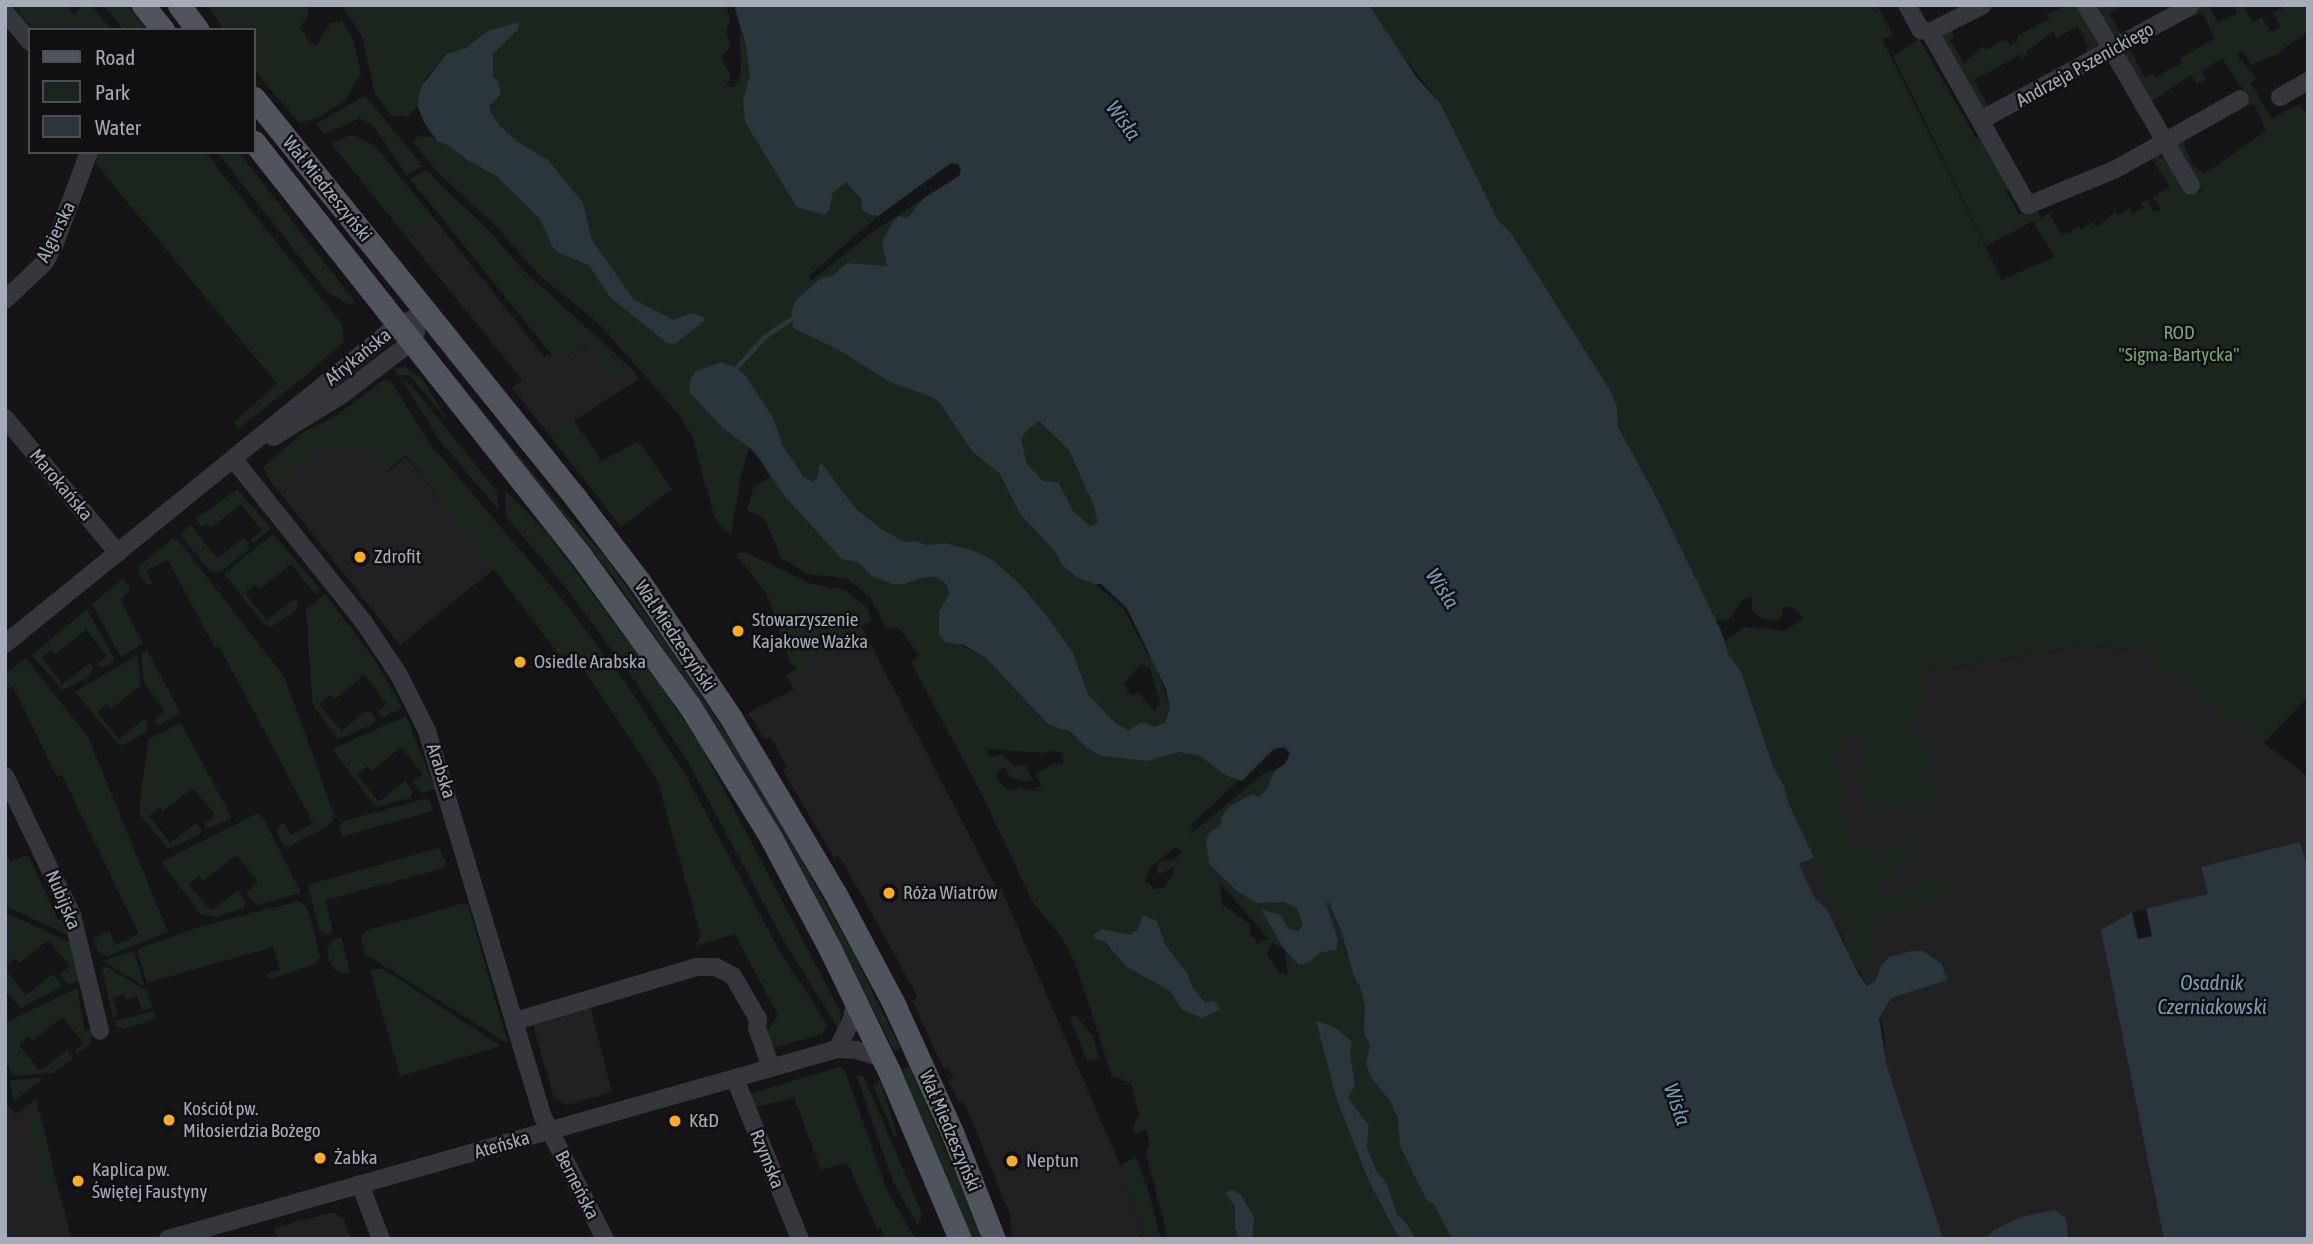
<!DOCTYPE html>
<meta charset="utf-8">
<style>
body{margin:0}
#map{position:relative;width:2313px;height:1244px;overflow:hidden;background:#151517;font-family:"Asap Condensed",sans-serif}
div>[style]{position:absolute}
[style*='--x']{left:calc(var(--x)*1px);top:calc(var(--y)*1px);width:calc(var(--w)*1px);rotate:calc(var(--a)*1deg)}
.built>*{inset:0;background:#212124}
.green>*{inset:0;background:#1c251d}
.water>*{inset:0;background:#2a353c}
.pier>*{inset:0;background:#151517}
.stream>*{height:4.5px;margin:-2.25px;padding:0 2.25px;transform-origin:2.25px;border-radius:2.25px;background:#2a353c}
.minor>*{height:18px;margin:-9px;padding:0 9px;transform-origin:9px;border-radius:9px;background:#35373c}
.major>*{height:23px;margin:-11.5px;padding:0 11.5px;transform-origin:11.5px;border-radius:11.5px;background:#51545c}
.dots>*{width:19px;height:19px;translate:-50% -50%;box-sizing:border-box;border:4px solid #101012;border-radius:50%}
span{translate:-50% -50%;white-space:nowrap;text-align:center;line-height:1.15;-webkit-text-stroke:5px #101012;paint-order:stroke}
.street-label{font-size:19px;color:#a5acb8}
.park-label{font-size:19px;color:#7ba57c}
.poi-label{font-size:19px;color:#a5acb8}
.left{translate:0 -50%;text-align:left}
.water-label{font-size:21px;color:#799cb6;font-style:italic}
.frame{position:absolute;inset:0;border:7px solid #a5acb8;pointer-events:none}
.legend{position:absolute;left:28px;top:28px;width:228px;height:126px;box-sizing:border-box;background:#101012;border:2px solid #4c4e54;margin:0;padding:9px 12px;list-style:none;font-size:21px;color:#a5acb8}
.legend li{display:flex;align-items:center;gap:14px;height:35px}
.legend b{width:35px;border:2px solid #4c4e54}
</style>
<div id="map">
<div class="built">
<i style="clip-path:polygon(434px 218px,544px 356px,552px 355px,562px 359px,589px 343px,613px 378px,632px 369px,639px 379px,550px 436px,512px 388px,522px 380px,408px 239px)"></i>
<i style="clip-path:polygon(346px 420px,387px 472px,406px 457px,495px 568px,400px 645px,266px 475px,268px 462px)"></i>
<i style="clip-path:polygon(862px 627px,997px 889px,1001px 888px,1120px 1165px,1143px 1235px,1134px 1239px,1012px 1239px,1010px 1215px,965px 1104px,959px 1102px,948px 1080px,953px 1078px,951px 1072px,948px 1068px,943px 1068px,912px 1000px,917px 997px,915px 992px,856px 885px,839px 856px,834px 858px,783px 770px,787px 766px,770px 737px,765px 740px,748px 713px,794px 690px,786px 676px)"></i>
<i style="clip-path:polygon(2088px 645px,2141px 651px,2308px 776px,2308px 1239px,2068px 1239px,2070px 1236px,1994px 1230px,1985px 1239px,1943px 1239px,1887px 1066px,1883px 1027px,1867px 986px,1827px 909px,1815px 900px,1799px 864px,1814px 858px,1799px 753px,1920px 673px)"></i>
<i style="clip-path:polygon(590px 1006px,612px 1092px,567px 1105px,554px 1098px,532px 1021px)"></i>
<i style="clip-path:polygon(36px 1099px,57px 1184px,72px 1239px,5px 1239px,5px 1105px,8px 1105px,16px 1114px)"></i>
<i style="clip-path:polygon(333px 1212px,344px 1220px,351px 1239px,277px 1239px,274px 1228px)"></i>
</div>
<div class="green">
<i style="clip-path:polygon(13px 5px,67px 5px,74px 15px,82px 5px,91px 5px,112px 30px,33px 30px)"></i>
<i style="clip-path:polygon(103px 5px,128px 5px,147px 30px,124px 30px)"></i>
<i style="clip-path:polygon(207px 5px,305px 5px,310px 13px,300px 27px,310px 44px,317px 45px,330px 23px,342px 21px,352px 36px,361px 74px,344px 101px,320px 117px,299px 123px,254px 70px,254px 30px,224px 30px)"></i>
<i style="clip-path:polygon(evenodd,342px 5px,726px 5px,730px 19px,726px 33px,731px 47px,721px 56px,731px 77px,726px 86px,734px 88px,741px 74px,740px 31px,760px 80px,861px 199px,909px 194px,878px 216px,809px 276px,811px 281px,871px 233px,924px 198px,907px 218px,912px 268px,847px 263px,832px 276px,822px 277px,811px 336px,837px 349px,1020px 405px,1082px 446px,1135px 622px,1119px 598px,1101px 583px,1096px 585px,1123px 608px,1150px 658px,1151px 653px,1170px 707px,1165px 723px,1129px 737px,1087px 709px,1066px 643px,1020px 584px,993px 560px,972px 550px,944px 543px,927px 545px,916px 541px,905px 542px,849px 515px,696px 393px,919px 578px,937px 577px,945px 583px,950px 593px,939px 611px,939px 634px,986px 658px,1019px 690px,1140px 742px,1260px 761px,1192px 824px,1191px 834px,1263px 774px,1275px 770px,1266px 790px,1228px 811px,1221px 818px,1220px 826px,1210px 832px,1319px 873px,1341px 931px,1347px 955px,1383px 1021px,1434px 1205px,1452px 1239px,1416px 1239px,1405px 1221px,1398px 1216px,1385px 1180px,1376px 1171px,1367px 1147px,1369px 1126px,1352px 1106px,1348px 1098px,1350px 1090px,1338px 1076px,1396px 1233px,1401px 1239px,1253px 1239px,1254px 1224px,1225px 1193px,1235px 1206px,1235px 1229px,1240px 1239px,1168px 1239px,1146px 1153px,1150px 1144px,1146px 1129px,1135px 1134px,1133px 1125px,1139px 1115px,1131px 1083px,1112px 1076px,1074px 960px,1059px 934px,1032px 901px,982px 795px,911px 662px,921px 653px,917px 653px,899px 628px,886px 627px,869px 596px,846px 578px,808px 574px,781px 558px,765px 519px,747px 510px,754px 486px,770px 477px,763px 462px,749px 448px,741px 475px,731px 534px,723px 529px,714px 515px,692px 436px,681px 417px,600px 325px,539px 275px,497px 227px,437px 172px,413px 142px,418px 136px,432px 137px,448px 145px,467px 160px,496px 176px,541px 219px,438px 66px,427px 76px,417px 105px,408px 117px,391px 115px,375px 94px,362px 36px,342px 5px,1141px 664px,1150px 668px,1160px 702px,1155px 712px,1140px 693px,1131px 695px,1124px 684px,1141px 664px,342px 5px,987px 749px,1043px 753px,1052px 751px,1062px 753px,1063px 763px,1052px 764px,1036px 775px,1041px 785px,1035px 791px,1019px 788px,1008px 791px,997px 779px,998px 770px,1005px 768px,1011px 778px,1026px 782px,1032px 779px,1026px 765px,1015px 766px,1002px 754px,988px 757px,987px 749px,342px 5px,1176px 847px,1183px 851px,1174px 860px,1160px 861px,1156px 872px,1160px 874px,1174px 867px,1173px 875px,1163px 888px,1152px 889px,1153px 886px,1145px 882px,1150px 867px,1176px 847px,342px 5px,1219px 882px,1270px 940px,1270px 941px,1266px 939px,1258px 944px,1250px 934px,1250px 924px,1223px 905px,1219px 882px,342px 5px,1143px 915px,1157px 921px,1160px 937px,1109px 949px,1100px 936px,1104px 930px,1130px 935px,1137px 930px,1143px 915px,342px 5px,1272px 943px,1284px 949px,1288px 975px,1280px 973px,1267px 954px,1272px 943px)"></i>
<i style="clip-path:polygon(1363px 5px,1877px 5px,1893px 36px,1882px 39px,2002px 280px,2054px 257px,2033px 221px,1986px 246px,1893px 56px,1919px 39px,1976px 138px,1981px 136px,2011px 188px,2006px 191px,2019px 215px,2036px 208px,2041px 218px,2049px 213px,2062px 235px,2070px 231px,2072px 234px,2072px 230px,2078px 226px,2081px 229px,2093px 222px,2097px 227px,2115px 212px,2118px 215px,2129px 208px,2133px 213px,2143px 208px,2141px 203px,2148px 200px,2154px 212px,2161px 210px,2153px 197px,2170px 187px,2150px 156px,2157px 154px,2166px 160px,2190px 196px,2201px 191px,2177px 152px,2177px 144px,2182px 138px,2192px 165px,2204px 174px,2266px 131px,2254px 104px,2240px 108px,2240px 104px,2249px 98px,2222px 58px,2201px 71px,2206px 79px,2197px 84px,2191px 75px,2151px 102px,2125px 56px,2129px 47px,2145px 78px,2153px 74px,2155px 78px,2182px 63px,2180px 58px,2215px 39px,2202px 12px,2189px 18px,2185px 16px,2197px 9px,2196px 5px,2208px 5px,2218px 23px,2237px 13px,2235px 8px,2243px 5px,2253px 22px,2262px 17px,2271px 32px,2281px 27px,2273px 13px,2282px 8px,2281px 5px,2308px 5px,2308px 32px,2280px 51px,2281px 53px,2251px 65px,2243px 51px,2237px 54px,2256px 79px,2251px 83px,2272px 119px,2300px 104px,2308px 117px,2308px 697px,2263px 744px,2141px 651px,2088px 645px,1920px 673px,1924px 687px,1914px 725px,1935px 750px,1928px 769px,1936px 780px,1942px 798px,1925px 816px,1903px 807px,1869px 813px,1855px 773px,1868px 747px,1858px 734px,1847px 737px,1837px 751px,1835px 765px,1846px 780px,1838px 803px,1854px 841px,1878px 855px,1901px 838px,1919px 832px,1925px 838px,1928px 846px,1877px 884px,1882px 896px,1892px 897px,1937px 875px,1951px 882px,1950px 895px,1882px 921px,1872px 937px,1868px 965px,1857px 971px,1848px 953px,1838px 915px,1789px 804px,1784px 786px,1773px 766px,1741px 671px,1729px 655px,1725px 641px,1744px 627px,1785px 631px,1803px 619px,1794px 608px,1784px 606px,1780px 620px,1762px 619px,1752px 611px,1751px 597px,1742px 600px,1728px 620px,1716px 621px,1618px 427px,1617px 408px,1511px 233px,1498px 220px,1440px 103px)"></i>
<i style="clip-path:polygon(2065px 5px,2077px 5px,2099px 47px,2087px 53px,2085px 49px,2089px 47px,2078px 26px,2057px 38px,2053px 32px,2026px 52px,2027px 55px,2022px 59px,2019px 55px,1974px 80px,1990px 109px,1983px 113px,1939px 34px,1951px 28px,1954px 37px,1950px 40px,1964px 64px,1983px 46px,1986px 50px,2006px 39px,2010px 45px,2018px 40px,2017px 36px,2049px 19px,2045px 11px,2050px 14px)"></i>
<i style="clip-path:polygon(2097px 5px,2117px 5px,2119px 8px,2109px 14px,2123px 38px,2115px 37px)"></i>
<i style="clip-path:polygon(364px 96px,372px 104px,423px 166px,407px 175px,373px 126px,360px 118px,324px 134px,316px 124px)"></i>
<i style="clip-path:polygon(351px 135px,374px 145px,434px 218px,408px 239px,331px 143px)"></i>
<i style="clip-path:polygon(98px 152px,205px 152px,342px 324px,344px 341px,309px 373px,239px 428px,234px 422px,277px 384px,96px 164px)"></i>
<i style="clip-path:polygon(217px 152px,239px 152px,355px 302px,350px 305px,327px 292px)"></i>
<i style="clip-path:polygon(426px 170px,490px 232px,522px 269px,632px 369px,613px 379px,588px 343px,562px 359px,552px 355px,410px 179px)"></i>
<i style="clip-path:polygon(431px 348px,565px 512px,604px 555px,666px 643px,739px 753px,782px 826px,852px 950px,900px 1048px,894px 1051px,809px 883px,709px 715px,617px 582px)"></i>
<i style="clip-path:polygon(406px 367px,423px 380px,449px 423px,413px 379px,408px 375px,398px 375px,393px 369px)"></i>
<i style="clip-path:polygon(383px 380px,391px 381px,429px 443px,562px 599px,628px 686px,684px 772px,779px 950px,828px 1026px,822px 1034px,769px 1049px,764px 1036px,778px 1015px,735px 934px,695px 946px,701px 936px,657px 779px,571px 651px,562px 658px,406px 455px,385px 472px,371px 456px,345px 444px,328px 455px,321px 447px,276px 482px,263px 468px,302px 433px,339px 414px)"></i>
<i style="clip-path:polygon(402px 380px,411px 385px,497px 491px,498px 509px,440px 441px)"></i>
<i style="clip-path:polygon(573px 420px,602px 461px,638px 441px,672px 489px,621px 527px,550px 436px)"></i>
<i style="clip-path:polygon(237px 489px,271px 528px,254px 543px,250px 540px,262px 530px,241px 504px,211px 528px,207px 524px,202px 527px,196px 519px)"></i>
<i style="clip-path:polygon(505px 490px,547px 533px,660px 684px,702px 748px,841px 1013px,840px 1031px,783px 940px,689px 764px,638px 685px,566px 588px,506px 516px)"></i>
<i style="clip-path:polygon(191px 525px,217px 559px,244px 538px,250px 548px,220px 572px,211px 572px,182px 537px,182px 532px)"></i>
<i style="clip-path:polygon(273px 534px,320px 589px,316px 595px,291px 564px,260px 589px,256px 584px,245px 593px,267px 620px,294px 599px,298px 604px,297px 610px,271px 627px,264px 624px,224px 574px)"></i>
<i style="clip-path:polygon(172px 539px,179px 541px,285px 678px,335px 817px,329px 825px,291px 846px,284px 847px,277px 833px,278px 827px,284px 823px,291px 835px,313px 823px,219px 646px,215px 648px,168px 560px,146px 571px,153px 584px,147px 585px,139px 573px,139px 566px)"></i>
<i style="clip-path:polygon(743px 551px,811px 584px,846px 590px,866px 607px,872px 620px,798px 669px,791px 664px,767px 594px,736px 554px)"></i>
<i style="clip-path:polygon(124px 578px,130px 590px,121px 600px,143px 643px,123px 656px,120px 656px,92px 604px)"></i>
<i style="clip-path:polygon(325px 594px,375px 660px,402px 708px,381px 718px,378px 711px,387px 704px,364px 675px,334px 700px,330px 695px,319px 704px,341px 731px,368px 710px,376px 719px,373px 724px,338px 739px,314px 707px,312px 699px,306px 610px)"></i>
<i style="clip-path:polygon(87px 609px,114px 658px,110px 665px,101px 668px,97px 664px,107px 656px,86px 629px,56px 654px,51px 650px,42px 657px,62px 684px,90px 663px,93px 666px,90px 676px,62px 690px,32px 655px)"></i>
<i style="clip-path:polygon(147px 650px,180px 712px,159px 726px,154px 721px,165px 711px,144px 683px,141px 654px)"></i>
<i style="clip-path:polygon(137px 655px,141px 685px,111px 709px,107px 704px,97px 712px,119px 739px,145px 718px,148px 722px,146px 732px,120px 746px,75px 692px)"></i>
<i style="clip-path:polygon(26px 658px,88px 737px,168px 932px,107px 956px,98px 952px,94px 938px,109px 931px,116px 945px,139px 934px,62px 775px,57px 777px,13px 687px,5px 690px,5px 674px)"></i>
<i style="clip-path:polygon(406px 716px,435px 789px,422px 793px,413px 782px,423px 774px,401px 747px,372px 771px,367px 766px,357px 775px,379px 802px,405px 781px,413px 791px,410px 798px,376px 807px,332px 749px)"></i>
<i style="clip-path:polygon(181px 723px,231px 816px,229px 820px,208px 828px,204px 824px,215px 815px,193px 788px,163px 811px,160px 807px,149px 816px,170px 843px,196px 823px,202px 830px,199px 835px,168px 849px,139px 813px,148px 739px)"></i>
<i style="clip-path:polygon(425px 799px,429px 800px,433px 811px,343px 836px,339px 826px,344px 821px)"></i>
<i style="clip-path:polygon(256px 814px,262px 816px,301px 893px,257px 905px,246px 893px,258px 882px,236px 855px,203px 881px,199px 876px,189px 885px,211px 911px,237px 891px,245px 900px,244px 908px,215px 917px,201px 914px,161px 862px)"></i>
<i style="clip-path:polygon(439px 848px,447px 864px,444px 868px,325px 900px,333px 932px,326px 935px,320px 931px,308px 887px,311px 884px)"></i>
<i style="clip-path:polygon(7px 855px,10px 862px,28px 855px,58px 920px,65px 918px,68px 935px,5px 906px)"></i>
<i style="clip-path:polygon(298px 901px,307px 907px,320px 955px,316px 964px,270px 979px,266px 974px,280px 970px,273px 947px,147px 983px,137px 951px,140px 948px,196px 928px)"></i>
<i style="clip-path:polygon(465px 903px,468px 905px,508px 1044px,365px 954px,361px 938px,365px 931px)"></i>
<i style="clip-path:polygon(5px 912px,71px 943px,80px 980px,69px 985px,60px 974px,70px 966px,48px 940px,19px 963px,15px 959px,5px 967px)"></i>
<i style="clip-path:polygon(341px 937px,350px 972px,342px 974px,337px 972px,329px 961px,327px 949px,334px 939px)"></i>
<i style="clip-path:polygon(133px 951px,135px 954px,144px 986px,103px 961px)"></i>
<i style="clip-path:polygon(105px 966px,147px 991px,152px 1008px,142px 1011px,137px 996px,126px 1000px,124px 994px,113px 998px,118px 1016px,113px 1017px,102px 968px)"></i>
<i style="clip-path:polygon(382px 968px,501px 1046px,400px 1076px,370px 971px)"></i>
<i style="clip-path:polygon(5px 969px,26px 995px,53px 974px,62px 986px,21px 1008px,5px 991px)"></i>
<i style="clip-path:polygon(77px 988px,85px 1031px,93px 1029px,90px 1045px,77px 1054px,75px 1051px,84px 1043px,62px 1017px,33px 1041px,29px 1036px,19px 1045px,40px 1071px,67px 1050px,73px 1059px,52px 1073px,13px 1076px,5px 1061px,5px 1023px)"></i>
<i style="clip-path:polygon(154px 1011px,156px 1016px,152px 1020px,124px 1029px,116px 1026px,115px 1021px)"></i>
<i style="clip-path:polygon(1076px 1016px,1093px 1036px,1099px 1058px,1087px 1061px,1070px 1018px)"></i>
<i style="clip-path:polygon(909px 1066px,958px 1179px,981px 1239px,972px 1239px,902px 1070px)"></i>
<i style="clip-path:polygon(839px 1067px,845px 1070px,886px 1188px,915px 1239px,885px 1239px,881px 1228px,877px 1229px,847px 1162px,821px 1170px,794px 1098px,755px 1107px,750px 1094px)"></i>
<i style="clip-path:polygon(856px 1075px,864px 1077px,922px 1214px,918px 1226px,894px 1184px)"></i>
<i style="clip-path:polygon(44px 1078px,14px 1101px,9px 1080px)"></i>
<i style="clip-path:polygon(880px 1080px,897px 1136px,895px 1137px,873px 1086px)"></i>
<i style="clip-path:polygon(40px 1113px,57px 1184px,43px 1189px,24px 1117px)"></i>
<i style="clip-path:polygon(1136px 1157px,1148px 1190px,1161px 1239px,1140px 1239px,1143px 1235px,1120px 1165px)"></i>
</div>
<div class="water">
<i style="clip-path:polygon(evenodd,734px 5px,1369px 5px,1417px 78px,1440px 103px,1498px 220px,1511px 233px,1611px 392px,1617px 408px,1618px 427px,1653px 491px,1722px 633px,1729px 655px,1741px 671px,1773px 766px,1784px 786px,1789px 804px,1814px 858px,1799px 864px,1815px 899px,1827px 909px,1857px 971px,1867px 986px,1876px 981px,1881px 965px,1890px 957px,1912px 951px,1923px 951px,1942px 964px,1947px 980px,1891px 998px,1879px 1018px,1887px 1066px,1943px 1239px,1452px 1239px,1434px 1205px,1426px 1199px,1400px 1146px,1398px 1118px,1390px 1101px,1371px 1077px,1366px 1064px,1370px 1045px,1364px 1034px,1365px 1005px,1360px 987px,1354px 976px,1341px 931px,1329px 902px,1326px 903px,1338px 940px,1336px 950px,1322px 952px,1309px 962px,1299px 965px,1284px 949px,1261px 909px,1280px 915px,1289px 929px,1298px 931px,1303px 925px,1297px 908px,1284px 902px,1256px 903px,1237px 891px,1209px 864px,1206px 840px,1210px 832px,1220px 826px,1221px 818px,1229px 807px,1252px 794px,1258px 796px,1266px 790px,1275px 770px,1285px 764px,1290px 753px,1284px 747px,1274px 749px,1242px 781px,1225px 775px,1200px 756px,1191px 754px,1179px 752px,1147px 761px,1102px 756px,1087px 748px,1071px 732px,1049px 725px,986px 658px,964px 645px,945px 642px,939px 634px,939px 611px,950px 593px,945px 583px,937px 577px,920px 578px,904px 584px,892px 584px,872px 576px,858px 562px,842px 559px,783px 494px,754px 451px,724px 429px,689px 392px,691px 378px,696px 371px,722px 362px,736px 368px,745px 375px,772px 416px,783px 446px,804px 477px,813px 482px,818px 477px,819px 465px,822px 464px,856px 509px,884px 531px,905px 542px,916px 541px,927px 545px,944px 543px,972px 550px,993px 560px,1020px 584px,1045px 614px,1072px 651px,1088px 694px,1117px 725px,1129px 730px,1142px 722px,1154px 727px,1165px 723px,1170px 707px,1166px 689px,1127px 608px,1101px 584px,1095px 584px,1078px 578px,1063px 566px,1054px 550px,1020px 514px,1000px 474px,972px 451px,940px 403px,932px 397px,890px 382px,837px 349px,793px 328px,791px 312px,796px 300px,822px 277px,832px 276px,847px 263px,887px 266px,882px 241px,894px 220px,899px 216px,907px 218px,924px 198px,959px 176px,961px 170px,958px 164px,951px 163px,878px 216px,867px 214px,862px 209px,861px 199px,846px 182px,833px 192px,829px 211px,824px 215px,797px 207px,745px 122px,743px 101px,750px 75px,746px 46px,734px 5px,1039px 421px,1069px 450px,1094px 506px,1098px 524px,1090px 526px,1073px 511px,1058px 482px,1043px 481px,1027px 464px,1021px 440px,1026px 431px,1039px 421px)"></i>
<i style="clip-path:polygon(519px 22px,518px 29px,493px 54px,493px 77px,498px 81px,501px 94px,489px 106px,491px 113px,500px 126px,518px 142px,548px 160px,583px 203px,592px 240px,634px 300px,674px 320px,691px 313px,704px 317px,704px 321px,675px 344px,667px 343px,610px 297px,589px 265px,559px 253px,552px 246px,540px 219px,496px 176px,467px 160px,448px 145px,437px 141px,424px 122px,417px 105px,421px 87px,447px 54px,466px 48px,488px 31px)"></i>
<i style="clip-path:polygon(2300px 842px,2308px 869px,2308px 1239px,2164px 1239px,2101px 930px,2132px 912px,2208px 894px,2201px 867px)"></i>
<i style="clip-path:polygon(1143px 915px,1157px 921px,1165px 945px,1187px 973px,1193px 988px,1205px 1002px,1214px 1001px,1220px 1009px,1203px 1018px,1182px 1010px,1170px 991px,1127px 967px,1104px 941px,1095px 939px,1093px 935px,1102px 929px,1130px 935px,1137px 930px)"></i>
<i style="clip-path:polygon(1316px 1021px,1336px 1028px,1352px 1042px,1350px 1054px,1355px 1085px,1348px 1098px,1369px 1126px,1367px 1147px,1376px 1171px,1385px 1180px,1398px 1216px,1405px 1221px,1416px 1239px,1401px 1239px,1396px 1233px,1368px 1179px,1337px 1100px)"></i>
<i style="clip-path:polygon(1233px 1190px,1241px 1195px,1254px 1218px,1253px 1239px,1240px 1239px,1235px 1229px,1235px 1206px,1225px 1193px)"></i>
<i style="clip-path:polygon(2054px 1210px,2066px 1218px,2068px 1239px,1985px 1239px,1994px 1230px,2021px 1217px)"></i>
</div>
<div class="pier">
<i style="clip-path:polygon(2146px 909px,2152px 936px,2138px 939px,2132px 912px)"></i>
</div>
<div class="stream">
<i style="--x:736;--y:368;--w:42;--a:-47.9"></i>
<i style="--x:764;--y:337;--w:32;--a:-34"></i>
</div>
<div class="minor">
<i style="--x:1907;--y:5;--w:29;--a:61"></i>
<i style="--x:1921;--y:30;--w:9;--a:13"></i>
<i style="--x:1930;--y:32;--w:199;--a:60.5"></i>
<i style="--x:2028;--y:205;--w:95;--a:-22.2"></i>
<i style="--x:2116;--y:169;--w:142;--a:-29.4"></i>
<i style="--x:2086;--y:5;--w:209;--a:59.9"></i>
<i style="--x:5;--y:12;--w:39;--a:50"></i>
<i style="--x:1930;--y:32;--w:59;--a:-27"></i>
<i style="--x:2280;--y:97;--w:32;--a:-30"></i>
<i style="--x:1981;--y:120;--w:237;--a:-28.5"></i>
<i style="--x:5;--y:300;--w:55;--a:-43.5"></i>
<i style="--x:45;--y:262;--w:21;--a:-62"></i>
<i style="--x:55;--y:243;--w:97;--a:-69.5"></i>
<i style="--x:5;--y:418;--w:176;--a:50.1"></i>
<i style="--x:273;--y:437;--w:79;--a:-31.5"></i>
<i style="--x:340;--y:396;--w:88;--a:-37.1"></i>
<i style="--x:410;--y:343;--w:13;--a:-61"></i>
<i style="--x:234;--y:460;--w:206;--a:51.3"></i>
<i style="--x:363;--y:621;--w:65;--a:56.3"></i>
<i style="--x:399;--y:675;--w:63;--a:63.4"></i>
<i style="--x:427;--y:731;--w:403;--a:73.3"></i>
<i style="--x:543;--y:1117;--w:137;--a:63.1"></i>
<i style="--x:5;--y:644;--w:504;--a:-39.12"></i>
<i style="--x:396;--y:326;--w:34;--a:-23"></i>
<i style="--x:5;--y:776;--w:154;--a:64.3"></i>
<i style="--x:72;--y:915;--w:119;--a:76.4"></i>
<i style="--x:515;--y:1021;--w:189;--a:-16.6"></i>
<i style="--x:696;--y:967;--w:20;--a:0"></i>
<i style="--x:716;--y:967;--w:19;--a:28"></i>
<i style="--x:733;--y:976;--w:50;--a:59.8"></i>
<i style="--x:758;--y:1019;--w:9;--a:96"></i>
<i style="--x:757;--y:1028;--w:41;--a:70.3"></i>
<i style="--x:837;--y:1049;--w:30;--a:-63"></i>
<i style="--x:851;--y:1022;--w:22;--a:-77"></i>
<i style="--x:735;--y:1079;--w:173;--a:67.9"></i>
<i style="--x:360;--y:1184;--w:59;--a:69.1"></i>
<i style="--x:168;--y:1239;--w:695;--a:-15.85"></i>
<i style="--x:837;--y:1049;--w:19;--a:3"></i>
<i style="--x:856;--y:1050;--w:28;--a:17"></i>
</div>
<div class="major">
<i style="--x:143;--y:5;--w:32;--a:51"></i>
<i style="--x:179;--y:5;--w:31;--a:53"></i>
<i style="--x:254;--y:98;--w:512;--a:51.18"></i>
<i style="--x:575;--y:497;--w:106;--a:52.7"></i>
<i style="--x:639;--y:581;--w:165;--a:56.1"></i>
<i style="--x:731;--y:718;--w:204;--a:59.3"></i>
<i style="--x:835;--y:893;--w:123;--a:62"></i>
<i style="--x:893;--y:1002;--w:143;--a:65.6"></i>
<i style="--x:952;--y:1132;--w:115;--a:68.6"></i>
<i style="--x:254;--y:142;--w:528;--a:51.7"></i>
<i style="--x:581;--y:556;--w:184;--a:54.1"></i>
<i style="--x:689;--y:705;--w:156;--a:58.3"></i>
<i style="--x:771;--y:838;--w:126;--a:62"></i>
<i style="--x:830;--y:949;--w:136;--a:64.2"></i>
<i style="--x:889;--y:1071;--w:182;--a:67.1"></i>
</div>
<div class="dots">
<i style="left:360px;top:557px;background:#ffac25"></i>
<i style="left:738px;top:631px;background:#ffac25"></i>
<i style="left:520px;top:662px;background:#ffac25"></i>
<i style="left:889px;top:893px;background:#ffac25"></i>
<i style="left:169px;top:1120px;background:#ffac25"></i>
<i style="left:675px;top:1121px;background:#ffac25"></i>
<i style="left:320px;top:1158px;background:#ffac25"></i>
<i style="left:1012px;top:1161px;background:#ffac25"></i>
<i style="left:78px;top:1181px;background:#ffac25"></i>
</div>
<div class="street-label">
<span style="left:2085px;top:65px;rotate:-29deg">Andrzeja Pszenickiego</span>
<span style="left:327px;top:189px;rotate:51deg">Wał Miedzeszyński</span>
<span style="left:56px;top:232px;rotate:-64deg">Algierska</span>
<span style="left:358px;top:357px;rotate:-39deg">Afrykańska</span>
<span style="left:61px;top:485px;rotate:50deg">Marokańska</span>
<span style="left:675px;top:636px;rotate:56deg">Wał Miedzeszyński</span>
<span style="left:441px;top:771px;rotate:72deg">Arabska</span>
<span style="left:63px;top:900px;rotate:67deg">Nubijska</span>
<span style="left:950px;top:1131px;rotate:67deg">Wał Miedzeszyński</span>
<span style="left:502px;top:1145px;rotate:-16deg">Ateńska</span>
<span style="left:767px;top:1159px;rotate:68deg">Rzymska</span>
<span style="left:577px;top:1185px;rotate:63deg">Berneńska</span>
</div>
<div class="park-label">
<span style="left:2179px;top:344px">ROD<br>"Sigma-Bartycka"</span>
</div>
<div class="poi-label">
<span class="left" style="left:374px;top:557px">Zdrofit</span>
<span class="left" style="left:752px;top:631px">Stowarzyszenie<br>Kajakowe Ważka</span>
<span class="left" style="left:534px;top:662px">Osiedle Arabska</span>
<span class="left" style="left:903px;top:893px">Róża Wiatrów</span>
<span class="left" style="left:183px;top:1120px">Kościół pw.<br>Miłosierdzia Bożego</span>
<span class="left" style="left:689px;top:1121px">K&amp;D</span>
<span class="left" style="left:334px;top:1158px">Żabka</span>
<span class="left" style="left:1026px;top:1161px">Neptun</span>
<span class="left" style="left:92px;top:1181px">Kaplica pw.<br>Świętej Faustyny</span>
</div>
<div class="water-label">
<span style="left:1124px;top:120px;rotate:54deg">Wisła</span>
<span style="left:1443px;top:588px;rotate:57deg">Wisła</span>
<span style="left:2212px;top:994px">Osadnik<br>Czerniakowski</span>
<span style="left:1678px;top:1104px;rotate:71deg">Wisła</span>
</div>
<div class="frame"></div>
<ul class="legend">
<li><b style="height:9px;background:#51545c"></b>Road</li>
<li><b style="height:19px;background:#1c251d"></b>Park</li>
<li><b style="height:19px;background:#2a353c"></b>Water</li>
</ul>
</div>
